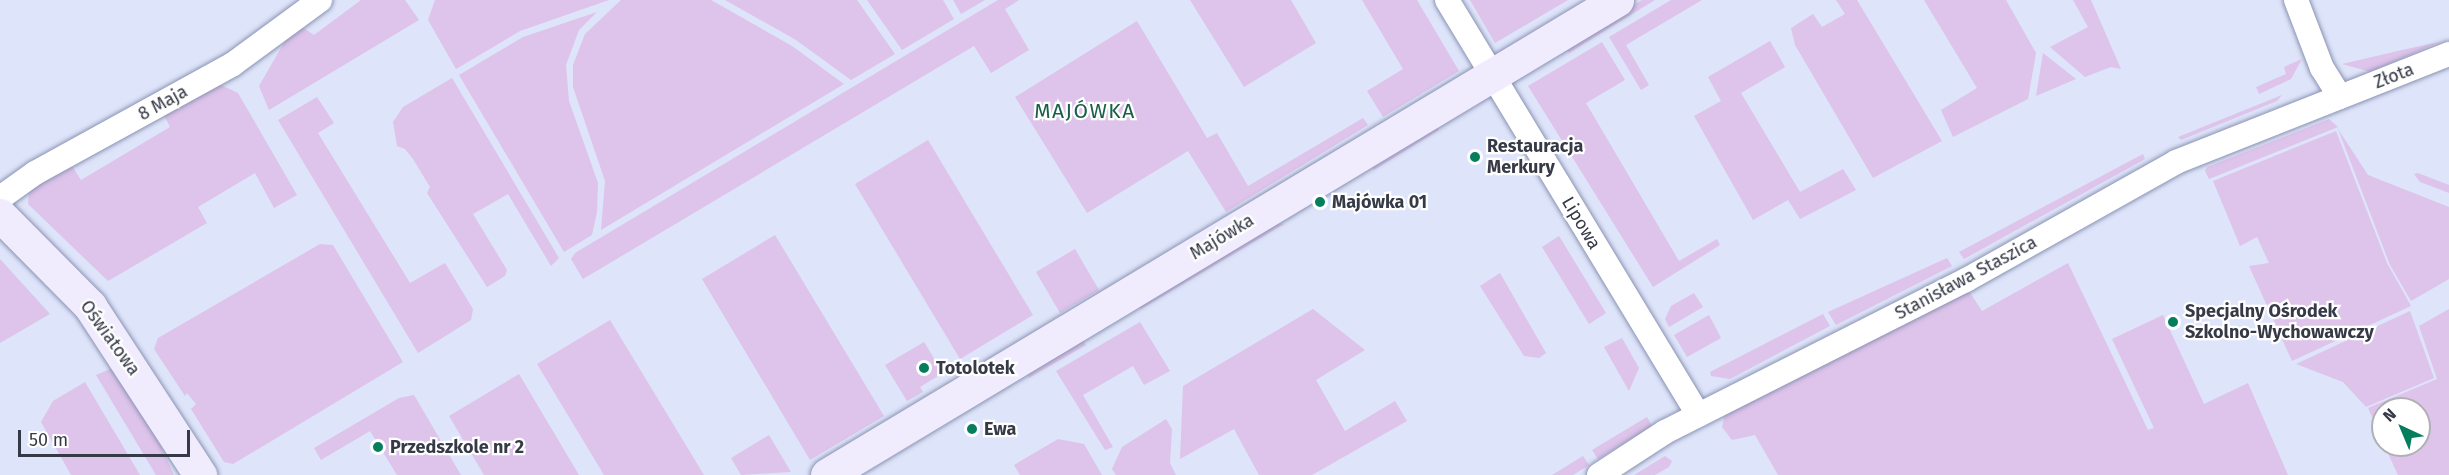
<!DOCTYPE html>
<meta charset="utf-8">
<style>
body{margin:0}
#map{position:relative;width:2449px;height:475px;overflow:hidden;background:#dee4f9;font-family:"Fira Sans",sans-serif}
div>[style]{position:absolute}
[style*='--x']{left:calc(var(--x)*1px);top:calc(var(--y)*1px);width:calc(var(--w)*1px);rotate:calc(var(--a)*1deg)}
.green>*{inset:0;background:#dec3ea}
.roads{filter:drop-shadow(0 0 2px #8a93b4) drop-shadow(0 0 2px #8a93b4)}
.street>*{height:24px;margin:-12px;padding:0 12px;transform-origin:12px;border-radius:12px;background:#fff}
.secondary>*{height:33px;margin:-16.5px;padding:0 16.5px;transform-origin:16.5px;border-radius:16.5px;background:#f0ecfe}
.dots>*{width:16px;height:16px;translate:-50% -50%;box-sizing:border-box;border:3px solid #fff;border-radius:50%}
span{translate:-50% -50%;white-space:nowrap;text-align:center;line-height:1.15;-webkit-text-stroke:4.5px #fff;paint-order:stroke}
.street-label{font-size:18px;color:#363a47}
.poi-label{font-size:18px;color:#363a47;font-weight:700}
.left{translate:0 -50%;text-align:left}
.quarter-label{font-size:21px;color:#186048;letter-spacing:1.5px}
.north{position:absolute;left:2371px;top:397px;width:60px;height:60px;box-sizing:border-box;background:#fff;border:2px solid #afb0b5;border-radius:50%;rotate:316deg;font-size:16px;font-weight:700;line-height:24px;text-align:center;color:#363a47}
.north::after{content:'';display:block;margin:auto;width:21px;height:27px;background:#047e5d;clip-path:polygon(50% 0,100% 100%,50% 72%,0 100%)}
.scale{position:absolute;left:18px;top:430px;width:172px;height:27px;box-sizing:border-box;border:3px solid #363a47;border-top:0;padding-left:8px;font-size:18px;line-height:21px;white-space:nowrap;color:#363a47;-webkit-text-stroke:4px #fff;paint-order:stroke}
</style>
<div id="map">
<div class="green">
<i style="clip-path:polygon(361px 0,405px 0,419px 20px,269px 110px,259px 86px,285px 41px,299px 25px,314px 35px)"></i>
<i style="clip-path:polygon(435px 0,609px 0,520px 31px,456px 69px,428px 20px)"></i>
<i style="clip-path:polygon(711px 0,792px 46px,844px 84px,601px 230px,605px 181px,573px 87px,573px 65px,585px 34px,621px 0)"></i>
<i style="clip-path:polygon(725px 0,857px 0,895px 54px,851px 80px,796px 40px)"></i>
<i style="clip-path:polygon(867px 0,943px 0,954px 19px,902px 50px)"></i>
<i style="clip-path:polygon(953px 0,985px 0,961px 14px)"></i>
<i style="clip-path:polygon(998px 0,1019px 0,1005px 9px,1029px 50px,991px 73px,974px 46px,583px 279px,571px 259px,575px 253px)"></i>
<i style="clip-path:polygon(1190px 0,1291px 0,1316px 43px,1244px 87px)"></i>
<i style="clip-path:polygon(1362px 0,1417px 0,1459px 71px,1383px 117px,1367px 91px,1403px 69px)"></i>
<i style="clip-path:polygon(1470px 0,1568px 0,1495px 43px)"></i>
<i style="clip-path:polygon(1642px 0,1655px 0,1569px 53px,1564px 46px)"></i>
<i style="clip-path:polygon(1671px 0,1702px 0,1626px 45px,1649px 85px,1641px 90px,1609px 37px)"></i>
<i style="clip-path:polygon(1836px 0,1857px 0,1942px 141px,1873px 178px,1795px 45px,1791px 28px,1813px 14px,1822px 27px,1845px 14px)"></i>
<i style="clip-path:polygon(1924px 0,2006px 0,2036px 53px,2028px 99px,1953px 137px,1941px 110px,1977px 88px)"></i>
<i style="clip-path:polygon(2073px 0,2091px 0,2121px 69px,2111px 67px,2085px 77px,2050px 47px,2088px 27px)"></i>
<i style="clip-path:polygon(597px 12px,579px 30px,566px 65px,569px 101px,598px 183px,597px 212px,592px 235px,564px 252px,459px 75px,523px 37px)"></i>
<i style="clip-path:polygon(1137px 21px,1207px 138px,1217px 133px,1248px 186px,1363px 118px,1368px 125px,1226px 212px,1188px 151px,1087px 213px,1015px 97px)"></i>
<i style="clip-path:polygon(1770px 41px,1785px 67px,1741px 93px,1800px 192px,1843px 169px,1856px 190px,1800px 219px,1788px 200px,1753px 220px,1694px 116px,1721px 101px,1708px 77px)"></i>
<i style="clip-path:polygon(1602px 42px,1625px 80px,1586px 103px,1679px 261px,1717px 239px,1720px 245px,1653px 287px,1528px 86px)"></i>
<i style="clip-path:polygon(2439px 42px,2371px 72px,2342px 64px,2402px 50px)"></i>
<i style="clip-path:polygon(2043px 53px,2076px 79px,2036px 96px)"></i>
<i style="clip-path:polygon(2302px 59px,2291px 79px,2259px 94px,2256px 87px,2286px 74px,2284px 67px)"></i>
<i style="clip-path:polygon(452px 78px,559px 258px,551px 266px,508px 194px,473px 214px,507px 270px,505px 276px,487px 287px,427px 193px,430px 187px,413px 159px,405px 149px,397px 146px,393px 122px,403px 107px)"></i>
<i style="clip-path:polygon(217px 83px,238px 93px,297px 195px,274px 208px,255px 173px,198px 207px,207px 223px,108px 281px,28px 204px,29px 191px,72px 166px,81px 180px,170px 127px,163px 113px)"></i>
<i style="clip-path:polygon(2282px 95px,2277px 101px,2181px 140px,2178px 137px)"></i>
<i style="clip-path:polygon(317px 97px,334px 123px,318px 133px,410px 283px,445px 263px,473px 309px,471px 320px,418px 353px,278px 120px)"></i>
<i style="clip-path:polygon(2329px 119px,2338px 127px,2209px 179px,2205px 171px,2207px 167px)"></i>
<i style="clip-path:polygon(1436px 125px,1439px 130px,1374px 170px,1370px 165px)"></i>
<i style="clip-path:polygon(2338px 129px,2368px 175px,2449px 207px,2449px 279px,2411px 301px,2390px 265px)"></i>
<i style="clip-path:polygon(2336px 131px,2387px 263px,2411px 306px,2292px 361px,2249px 266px,2269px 263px,2257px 237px,2240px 246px,2213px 181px)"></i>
<i style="clip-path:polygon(928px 140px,1033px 315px,960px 359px,855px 184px)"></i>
<i style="clip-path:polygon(2143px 154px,2145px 159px,1964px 259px,1959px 252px)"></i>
<i style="clip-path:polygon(2418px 173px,2449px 185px,2449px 193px,2420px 182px,2414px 174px)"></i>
<i style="clip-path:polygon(1273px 223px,1284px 224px,1141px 309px,1138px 304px)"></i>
<i style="clip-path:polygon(775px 235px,884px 416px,810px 460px,702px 279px)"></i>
<i style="clip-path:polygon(1559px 236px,1606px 313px,1589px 324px,1542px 247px)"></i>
<i style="clip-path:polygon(320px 244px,333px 245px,403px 362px,233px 464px,224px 462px,191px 409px,196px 404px,187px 393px,185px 396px,154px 349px,158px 338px)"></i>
<i style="clip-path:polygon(1075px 249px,1099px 290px,1060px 313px,1036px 272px)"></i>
<i style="clip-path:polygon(1947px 258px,1952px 266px,1836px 325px,1828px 312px)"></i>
<i style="clip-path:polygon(0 259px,50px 314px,0 343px)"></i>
<i style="clip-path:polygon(2068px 263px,2148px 430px,2154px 428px,2112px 339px,2163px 315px,2204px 404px,2248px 383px,2288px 475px,1778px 475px,1755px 435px,1732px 440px,1722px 427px,1725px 414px,1969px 291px,1982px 311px)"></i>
<i style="clip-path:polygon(1500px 273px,1546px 353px,1539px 358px,1524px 356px,1480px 286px)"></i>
<i style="clip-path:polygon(1694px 293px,1703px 307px,1669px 327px,1665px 319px,1671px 306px)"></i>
<i style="clip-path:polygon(1313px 309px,1365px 350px,1316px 380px,1345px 431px,1395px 401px,1407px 421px,1312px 475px,1259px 475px,1234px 429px,1180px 459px,1183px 386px)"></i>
<i style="clip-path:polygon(2449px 309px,2449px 475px,2398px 475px,2384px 445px,2419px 445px,2419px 409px,2383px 409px,2383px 442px,2368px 408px,2437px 379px,2419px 326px)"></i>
<i style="clip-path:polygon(2410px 311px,2434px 378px,2366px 407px,2343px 382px,2296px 364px)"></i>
<i style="clip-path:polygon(1823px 314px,1830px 326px,1730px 379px,1711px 376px,1710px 372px)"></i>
<i style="clip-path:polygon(1709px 315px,1721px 338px,1687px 357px,1674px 335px)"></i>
<i style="clip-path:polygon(610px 320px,704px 475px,604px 475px,537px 364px)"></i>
<i style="clip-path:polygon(1140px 322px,1170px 371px,1144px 385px,1133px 366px,1083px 395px,1113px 447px,1105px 450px,1056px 371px)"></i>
<i style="clip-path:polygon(1082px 338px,1086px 345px,1029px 378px,1025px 371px)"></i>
<i style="clip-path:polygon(1622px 338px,1639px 368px,1629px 391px,1604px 347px)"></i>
<i style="clip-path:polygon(924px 342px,943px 373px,920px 387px,923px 392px,907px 401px,885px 365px)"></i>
<i style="clip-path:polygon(115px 367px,139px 399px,174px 475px,156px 475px,96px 375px)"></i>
<i style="clip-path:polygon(519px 374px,579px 475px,484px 475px,449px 416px)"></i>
<i style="clip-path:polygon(85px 382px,140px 475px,71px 475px,41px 422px,53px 401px)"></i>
<i style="clip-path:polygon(414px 395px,461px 475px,397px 475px,370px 431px,321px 460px,314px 448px,399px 398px)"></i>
<i style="clip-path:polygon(1647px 417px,1652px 426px,1598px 459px,1592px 450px)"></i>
<i style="clip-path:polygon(1166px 419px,1172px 429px,1170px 463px,1176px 475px,1116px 475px,1112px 469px,1122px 447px)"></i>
<i style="clip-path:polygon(769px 435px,791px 472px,741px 475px,731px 458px)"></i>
<i style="clip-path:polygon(1058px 439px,1084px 444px,1102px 475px,1020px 475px,1014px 465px)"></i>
<i style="clip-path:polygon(1583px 456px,1589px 465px,1573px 475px,1552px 475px)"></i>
<i style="clip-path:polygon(1665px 456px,1672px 461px,1669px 467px,1655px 475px,1634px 475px)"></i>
</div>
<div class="roads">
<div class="street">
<i style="--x:1447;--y:0;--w:485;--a:58.8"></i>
<i style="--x:2296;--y:0;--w:73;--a:69.1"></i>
<i style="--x:2322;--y:68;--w:34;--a:58"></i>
<i style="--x:0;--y:198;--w:43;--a:-35.5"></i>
<i style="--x:35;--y:173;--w:226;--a:-28.8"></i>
<i style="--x:233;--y:64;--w:108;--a:-36.3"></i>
<i style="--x:1599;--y:475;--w:79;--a:-33.1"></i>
<i style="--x:1665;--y:432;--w:337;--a:-26.8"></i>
<i style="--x:1966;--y:280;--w:241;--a:-29.3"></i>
<i style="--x:2176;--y:162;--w:294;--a:-21.6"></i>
</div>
<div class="secondary">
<i style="--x:0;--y:215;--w:128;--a:45.3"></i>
<i style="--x:90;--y:306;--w:202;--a:56.9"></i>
<i style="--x:827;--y:475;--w:922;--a:-31.02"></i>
</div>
</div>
<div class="dots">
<i style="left:1475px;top:157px;background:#047e5d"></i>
<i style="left:1320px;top:202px;background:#047e5d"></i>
<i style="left:2173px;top:322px;background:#047e5d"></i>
<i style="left:924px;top:368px;background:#047e5d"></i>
<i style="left:972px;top:429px;background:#047e5d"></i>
<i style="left:378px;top:447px;background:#047e5d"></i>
</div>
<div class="street-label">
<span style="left:2394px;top:76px;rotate:-21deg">Złota</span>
<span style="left:163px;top:103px;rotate:-29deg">8 Maja</span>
<span style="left:1581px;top:223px;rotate:59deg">Lipowa</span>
<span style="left:1222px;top:237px;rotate:-31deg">Majówka</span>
<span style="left:1966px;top:278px;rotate:-28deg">Stanisława Staszica</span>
<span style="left:110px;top:338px;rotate:54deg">Oświatowa</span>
</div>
<div class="poi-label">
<span class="left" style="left:1487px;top:157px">Restauracja<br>Merkury</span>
<span class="left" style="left:1332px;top:202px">Majówka 01</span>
<span class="left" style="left:2185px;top:322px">Specjalny Ośrodek<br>Szkolno-Wychowawczy</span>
<span class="left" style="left:936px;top:368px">Totolotek</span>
<span class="left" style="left:984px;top:429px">Ewa</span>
<span class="left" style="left:390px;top:447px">Przedszkole nr 2</span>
</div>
<div class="quarter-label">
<span style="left:1085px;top:111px">MAJÓWKA</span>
</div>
<div class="north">N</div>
<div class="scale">50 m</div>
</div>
